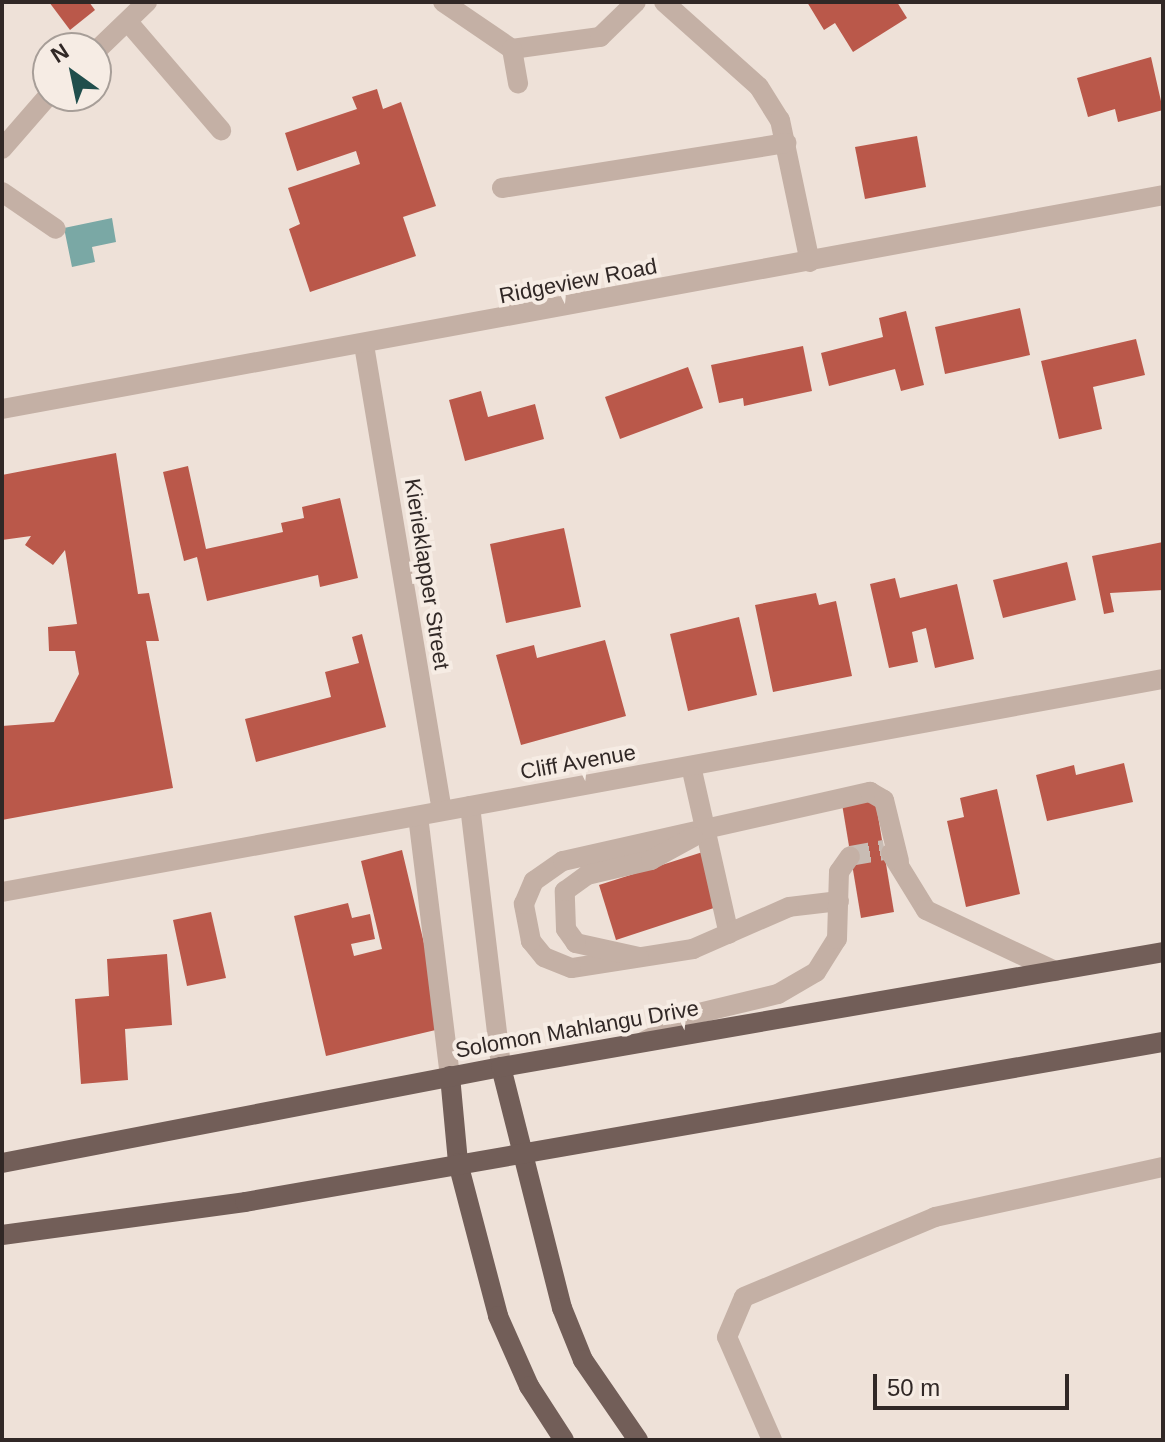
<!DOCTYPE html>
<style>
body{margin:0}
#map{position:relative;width:1165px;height:1442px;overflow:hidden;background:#eee1d8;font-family:Helvetica,sans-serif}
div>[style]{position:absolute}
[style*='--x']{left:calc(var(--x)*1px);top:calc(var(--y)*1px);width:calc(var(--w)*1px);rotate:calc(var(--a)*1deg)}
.water>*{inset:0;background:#7aa8a5}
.building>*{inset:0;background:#ba584a}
.minor-tunnel>*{height:20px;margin-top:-10px;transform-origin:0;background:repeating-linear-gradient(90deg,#c8bcb4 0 20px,transparent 0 30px)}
.minor>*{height:20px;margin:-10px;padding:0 10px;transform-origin:10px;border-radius:10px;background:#c4b0a5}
.major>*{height:20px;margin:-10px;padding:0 10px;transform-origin:10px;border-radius:10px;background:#725e58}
span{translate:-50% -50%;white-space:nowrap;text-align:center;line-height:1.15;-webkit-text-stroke:8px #f6ece4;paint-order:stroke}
.street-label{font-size:22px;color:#312826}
.frame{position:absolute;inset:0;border:4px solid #312826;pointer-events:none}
.north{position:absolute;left:32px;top:32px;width:80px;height:80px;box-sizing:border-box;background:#f6ece4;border:2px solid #a79e98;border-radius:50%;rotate:327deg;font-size:22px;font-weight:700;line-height:32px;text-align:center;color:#312826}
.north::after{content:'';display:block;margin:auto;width:28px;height:36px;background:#204e4c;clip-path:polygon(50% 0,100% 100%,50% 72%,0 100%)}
.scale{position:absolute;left:873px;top:1374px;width:196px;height:36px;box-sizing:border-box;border:4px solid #312826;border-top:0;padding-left:10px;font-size:24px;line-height:28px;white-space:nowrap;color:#312826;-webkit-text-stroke:6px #f6ece4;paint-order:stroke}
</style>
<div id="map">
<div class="water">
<i style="clip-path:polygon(112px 218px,116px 242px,92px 247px,95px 262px,72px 267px,64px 228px)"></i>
</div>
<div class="building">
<i style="clip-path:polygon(49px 2px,89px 2px,95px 10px,70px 30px)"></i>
<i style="clip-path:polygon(807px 2px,897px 2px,907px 18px,853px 52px,835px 23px,824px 30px)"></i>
<i style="clip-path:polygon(1151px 57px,1163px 110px,1118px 122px,1115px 109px,1088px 117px,1077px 78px)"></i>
<i style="clip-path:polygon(377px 89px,383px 109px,401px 102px,436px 206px,403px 217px,416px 256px,310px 292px,289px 229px,300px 224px,288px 188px,360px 164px,356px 151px,297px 171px,285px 133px,357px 109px,352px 97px)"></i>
<i style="clip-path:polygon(917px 136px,926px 187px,865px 199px,855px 147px)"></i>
<i style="clip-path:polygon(1020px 308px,1030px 355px,945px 374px,935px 327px)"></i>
<i style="clip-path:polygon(906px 311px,924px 385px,901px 391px,895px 369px,829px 386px,821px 353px,883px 337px,879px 318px)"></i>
<i style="clip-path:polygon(1136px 339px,1145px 375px,1093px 387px,1102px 429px,1059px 439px,1041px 361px)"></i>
<i style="clip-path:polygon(803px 346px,812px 391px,744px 406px,743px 398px,719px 403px,711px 365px)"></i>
<i style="clip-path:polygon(688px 367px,703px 408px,620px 439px,605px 397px)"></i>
<i style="clip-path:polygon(481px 391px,488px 417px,535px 404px,544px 439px,465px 461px,449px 400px)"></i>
<i style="clip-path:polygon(116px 453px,138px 594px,149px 593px,159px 641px,146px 641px,173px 788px,2px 820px,2px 726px,54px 722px,79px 674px,75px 651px,49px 651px,48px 627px,77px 624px,65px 550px,53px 565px,25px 545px,31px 536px,2px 540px,2px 475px)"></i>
<i style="clip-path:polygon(188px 466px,206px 549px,283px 532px,281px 523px,304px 518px,302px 507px,340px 498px,358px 578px,320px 587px,318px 575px,207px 601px,197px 557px,184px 561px,163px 472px)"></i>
<i style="clip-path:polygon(564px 528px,581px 607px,506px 623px,490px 544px)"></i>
<i style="clip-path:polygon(1163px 542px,1163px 590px,1110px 593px,1114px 612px,1104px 614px,1092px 556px)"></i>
<i style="clip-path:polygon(1067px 562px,1076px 600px,1003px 618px,993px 580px)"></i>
<i style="clip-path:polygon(895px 578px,900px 598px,957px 584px,974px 659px,935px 668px,926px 628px,912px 632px,918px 662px,889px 668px,870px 584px)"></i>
<i style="clip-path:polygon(816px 593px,819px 605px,836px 601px,852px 676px,773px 692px,755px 605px)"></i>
<i style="clip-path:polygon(739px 617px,757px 695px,688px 711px,670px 634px)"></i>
<i style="clip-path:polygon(362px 634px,386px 727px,256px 762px,245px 719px,331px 697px,325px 672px,359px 663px,352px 637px)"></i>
<i style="clip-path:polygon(605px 640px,626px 716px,521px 745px,496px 655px,534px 645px,537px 658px)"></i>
<i style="clip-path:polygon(1124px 763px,1133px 802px,1047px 821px,1036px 775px,1074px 765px,1076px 775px)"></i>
<i style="clip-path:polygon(997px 789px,1020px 894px,966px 907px,947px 821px,964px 817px,960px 798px)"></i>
<i style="clip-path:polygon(875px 798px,894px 912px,861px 918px,842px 804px)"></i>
<i style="clip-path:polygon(402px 850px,444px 1028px,326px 1056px,294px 916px,348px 903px,352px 918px,370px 914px,375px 939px,351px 944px,354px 956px,382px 949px,361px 861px)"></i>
<i style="clip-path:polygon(709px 850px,726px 904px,616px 940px,599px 885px)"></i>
<i style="clip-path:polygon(211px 912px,226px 978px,187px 986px,173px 920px)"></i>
<i style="clip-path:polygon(167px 954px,172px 1025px,125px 1029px,128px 1080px,81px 1084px,75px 999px,109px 996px,107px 959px)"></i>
</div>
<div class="minor-tunnel">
<i style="--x:850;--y:856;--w:35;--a:-10"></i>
</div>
<div class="minor">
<i style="--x:443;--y:2;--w:83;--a:34.3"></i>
<i style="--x:512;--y:49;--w:89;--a:-7.8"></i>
<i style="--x:600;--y:37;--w:50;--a:-44.2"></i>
<i style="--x:664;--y:2;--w:127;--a:41.8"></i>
<i style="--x:759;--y:87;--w:39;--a:58"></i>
<i style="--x:780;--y:120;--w:145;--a:78.1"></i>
<i style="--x:128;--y:22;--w:143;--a:49.3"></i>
<i style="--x:512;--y:49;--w:35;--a:80"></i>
<i style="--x:96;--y:51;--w:71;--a:-43.9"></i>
<i style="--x:2;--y:149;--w:70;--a:-49"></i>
<i style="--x:502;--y:188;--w:288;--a:-9"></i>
<i style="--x:2;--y:192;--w:65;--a:34.4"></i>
<i style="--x:364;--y:345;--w:472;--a:80.5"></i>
<i style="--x:2;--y:409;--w:1181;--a:-10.44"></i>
<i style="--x:691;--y:766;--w:172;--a:77.3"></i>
<i style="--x:470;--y:806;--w:263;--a:83.2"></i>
<i style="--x:418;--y:816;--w:262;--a:83"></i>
<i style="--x:891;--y:853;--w:67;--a:58.4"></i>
<i style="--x:926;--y:910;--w:143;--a:25.3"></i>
<i style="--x:2;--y:892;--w:1180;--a:-10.4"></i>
<i style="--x:839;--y:901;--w:50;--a:173.2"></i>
<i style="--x:789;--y:907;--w:105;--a:156.4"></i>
<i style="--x:693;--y:949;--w:123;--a:171.1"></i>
<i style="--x:571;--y:968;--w:29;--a:-158"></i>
<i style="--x:544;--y:957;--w:21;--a:-129"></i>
<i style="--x:531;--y:941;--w:38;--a:-101"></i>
<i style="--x:524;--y:904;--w:25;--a:-67"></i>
<i style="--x:534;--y:881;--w:35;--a:-35"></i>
<i style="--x:563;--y:861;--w:315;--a:-12.7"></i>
<i style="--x:870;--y:792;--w:16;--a:30"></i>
<i style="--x:884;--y:800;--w:63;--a:76.2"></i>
<i style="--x:639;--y:957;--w:65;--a:-167.5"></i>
<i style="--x:576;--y:943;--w:17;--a:-126"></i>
<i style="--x:566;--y:929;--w:38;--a:-92"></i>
<i style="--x:565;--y:891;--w:27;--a:-36"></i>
<i style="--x:587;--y:875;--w:66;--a:-13.2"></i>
<i style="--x:651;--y:860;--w:48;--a:-28.7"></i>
<i style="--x:643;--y:1042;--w:63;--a:-27.4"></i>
<i style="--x:699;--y:1013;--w:81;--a:-13.5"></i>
<i style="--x:778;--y:994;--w:44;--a:-30.1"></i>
<i style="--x:816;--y:972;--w:39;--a:-58"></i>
<i style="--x:837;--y:939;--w:67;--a:-88.3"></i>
<i style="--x:839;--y:872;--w:19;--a:-55"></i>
<i style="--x:772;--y:1440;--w:112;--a:-113.6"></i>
<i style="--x:727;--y:1337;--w:43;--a:-67"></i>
<i style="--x:744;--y:1297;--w:207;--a:-22.7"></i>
<i style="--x:935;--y:1217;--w:233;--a:-12.4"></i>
</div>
<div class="major">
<i style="--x:501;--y:1067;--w:249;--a:75.8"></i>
<i style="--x:562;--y:1308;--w:56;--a:68"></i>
<i style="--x:583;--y:1360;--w:97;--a:55.5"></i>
<i style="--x:450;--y:1076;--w:87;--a:84.7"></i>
<i style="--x:458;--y:1163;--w:158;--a:75.3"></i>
<i style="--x:498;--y:1316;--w:77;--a:66.1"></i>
<i style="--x:529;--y:1386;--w:64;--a:57.1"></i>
<i style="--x:2;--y:1163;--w:508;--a:-10.89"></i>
<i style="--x:501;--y:1067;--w:672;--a:-9.85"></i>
<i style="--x:2;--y:1235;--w:245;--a:-7.7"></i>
<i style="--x:245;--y:1202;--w:932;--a:-9.89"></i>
</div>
<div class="street-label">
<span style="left:578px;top:281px;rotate:-11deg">Ridgeview Road</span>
<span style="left:427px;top:574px;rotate:81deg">Kierieklapper Street</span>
<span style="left:578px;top:762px;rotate:-10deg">Cliff Avenue</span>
<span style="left:577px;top:1029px;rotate:-10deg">Solomon Mahlangu Drive</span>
</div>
<div class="frame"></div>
<div class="north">N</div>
<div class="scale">50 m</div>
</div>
